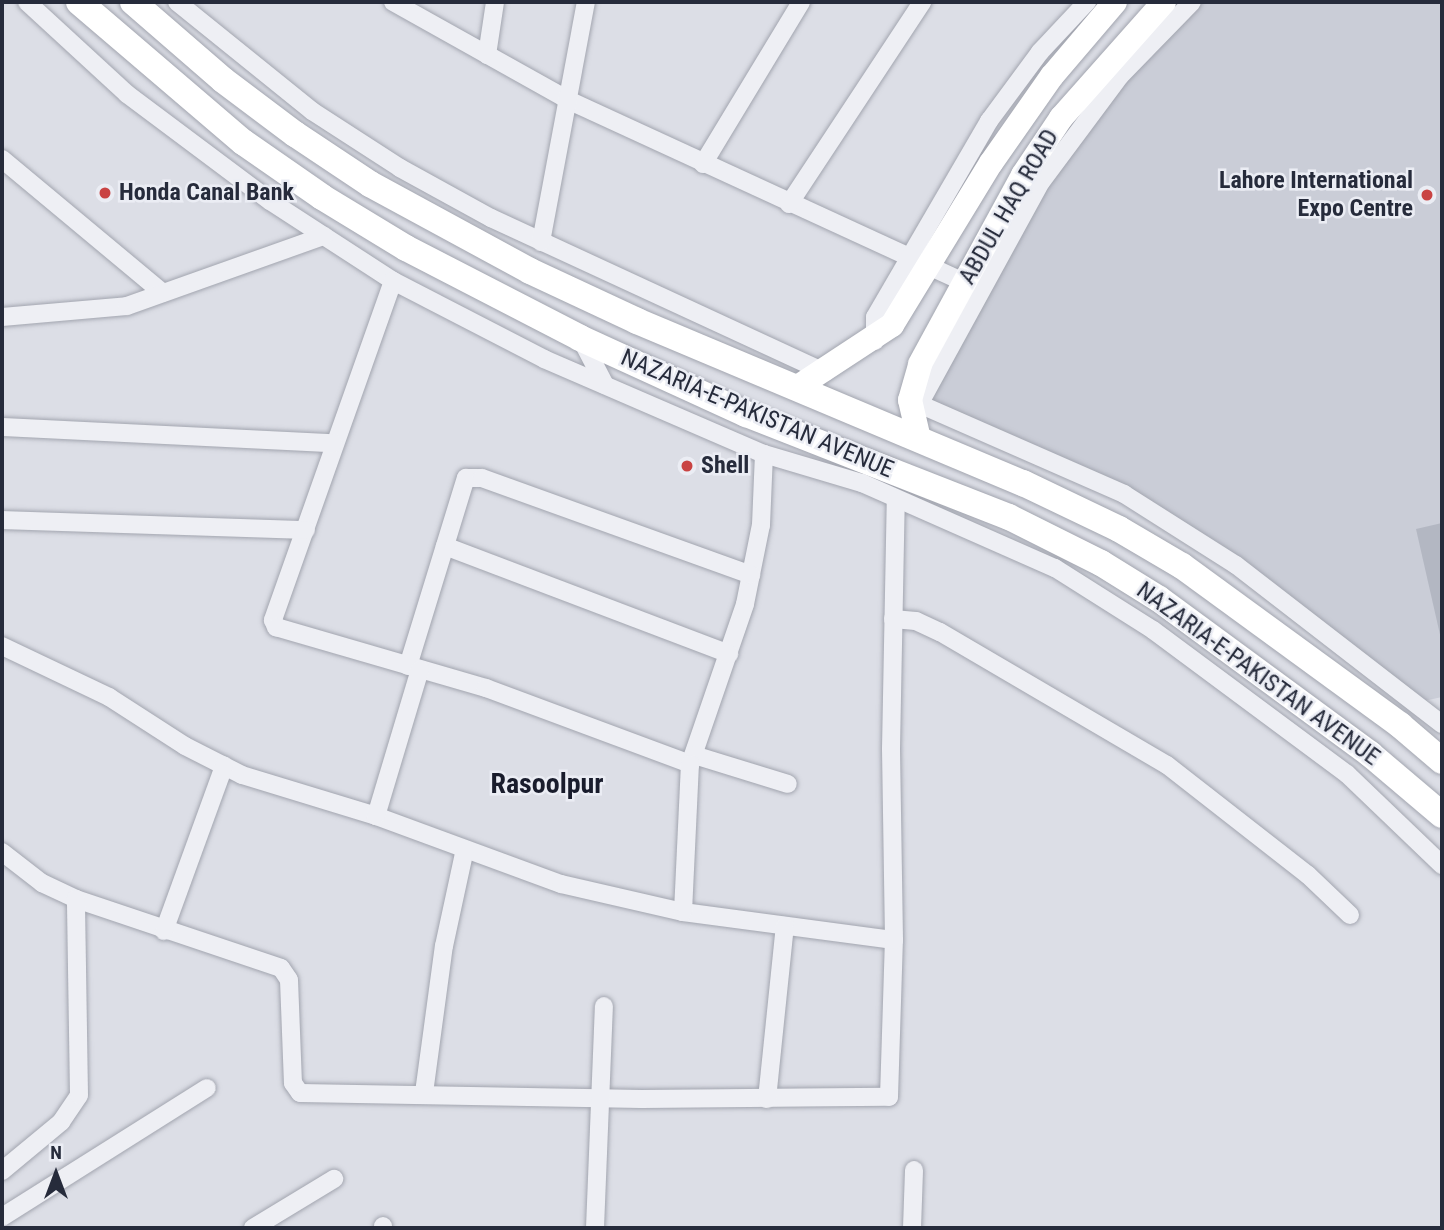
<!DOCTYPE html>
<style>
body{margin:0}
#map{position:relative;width:1444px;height:1230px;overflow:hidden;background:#dcdee6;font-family:"Roboto Condensed",sans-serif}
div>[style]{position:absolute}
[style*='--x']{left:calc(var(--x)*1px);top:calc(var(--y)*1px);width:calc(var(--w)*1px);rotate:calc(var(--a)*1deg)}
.built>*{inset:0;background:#cacdd7}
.building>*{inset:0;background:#b3b7c2}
.roads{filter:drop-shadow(0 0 2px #a2a5af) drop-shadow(0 0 2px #a2a5af)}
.minor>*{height:18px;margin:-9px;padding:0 9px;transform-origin:9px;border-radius:9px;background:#eeeff4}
.secondary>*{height:24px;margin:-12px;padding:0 12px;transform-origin:12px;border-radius:12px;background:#fff}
.primary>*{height:26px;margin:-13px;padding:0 13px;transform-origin:13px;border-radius:13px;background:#fff}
.dots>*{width:19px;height:19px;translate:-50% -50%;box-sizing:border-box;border:4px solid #ebedf4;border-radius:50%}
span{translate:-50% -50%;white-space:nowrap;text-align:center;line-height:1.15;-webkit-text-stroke:5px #ebedf4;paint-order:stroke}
.poi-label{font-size:24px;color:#262b3b;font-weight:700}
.right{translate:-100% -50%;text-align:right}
.left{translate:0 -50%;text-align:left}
.street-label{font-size:24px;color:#262b3b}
.quarter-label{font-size:28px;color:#191c2c;font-weight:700}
.frame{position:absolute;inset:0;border:4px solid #262b3b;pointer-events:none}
.north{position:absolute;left:21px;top:1139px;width:70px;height:70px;-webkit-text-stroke:5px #ebedf4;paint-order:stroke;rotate:0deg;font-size:19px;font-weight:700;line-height:28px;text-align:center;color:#262b3b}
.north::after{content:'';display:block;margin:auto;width:24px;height:32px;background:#262b3b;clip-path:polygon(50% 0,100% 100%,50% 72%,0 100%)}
</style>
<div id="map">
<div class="built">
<i style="clip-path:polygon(1164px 2px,1442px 2px,1442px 697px,1419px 702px,1124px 494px,910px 400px,1023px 175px)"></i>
</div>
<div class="building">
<i style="clip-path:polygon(1442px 523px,1442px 639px,1441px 639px,1416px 529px)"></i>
</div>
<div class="roads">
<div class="minor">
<i style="--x:27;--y:2;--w:136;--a:42.6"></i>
<i style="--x:127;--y:94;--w:179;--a:36.8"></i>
<i style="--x:270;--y:201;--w:147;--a:33"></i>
<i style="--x:393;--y:281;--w:170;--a:27.3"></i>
<i style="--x:544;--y:359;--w:240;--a:23.4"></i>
<i style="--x:764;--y:454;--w:102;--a:16.5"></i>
<i style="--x:862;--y:483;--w:211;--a:23.8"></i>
<i style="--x:1055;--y:568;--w:116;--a:32.3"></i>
<i style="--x:1153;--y:630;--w:242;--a:36.6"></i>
<i style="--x:1347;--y:774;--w:132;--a:43.8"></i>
<i style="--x:177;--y:2;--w:174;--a:38.9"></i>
<i style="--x:312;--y:111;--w:105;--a:32.9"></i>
<i style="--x:400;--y:168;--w:104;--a:28.8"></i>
<i style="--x:491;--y:218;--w:368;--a:24.8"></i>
<i style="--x:393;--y:2;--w:201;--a:29.2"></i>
<i style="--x:568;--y:100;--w:436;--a:24.7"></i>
<i style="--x:487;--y:55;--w:54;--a:-81.4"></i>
<i style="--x:2;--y:159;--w:209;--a:39.8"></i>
<i style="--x:703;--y:164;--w:189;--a:-58.8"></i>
<i style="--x:789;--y:204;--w:242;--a:-56.6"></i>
<i style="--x:541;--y:242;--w:244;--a:-79.4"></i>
<i style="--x:393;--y:281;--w:360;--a:109.5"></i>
<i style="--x:273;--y:620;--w:8;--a:67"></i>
<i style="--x:276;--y:627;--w:219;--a:16.2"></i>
<i style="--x:486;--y:688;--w:218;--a:20.4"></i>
<i style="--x:690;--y:764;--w:169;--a:-71"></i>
<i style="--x:745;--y:604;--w:81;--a:-78.6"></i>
<i style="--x:761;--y:525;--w:71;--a:-87.6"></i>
<i style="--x:2;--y:317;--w:125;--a:-5"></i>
<i style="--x:127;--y:306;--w:209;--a:-19.6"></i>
<i style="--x:581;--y:339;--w:52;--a:62.4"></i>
<i style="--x:875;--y:341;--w:24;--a:-90"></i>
<i style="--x:875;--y:317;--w:227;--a:-59.8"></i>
<i style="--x:989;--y:121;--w:86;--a:-53.5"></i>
<i style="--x:1040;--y:52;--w:69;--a:-46.8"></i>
<i style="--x:910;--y:400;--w:234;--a:23.7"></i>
<i style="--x:1124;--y:494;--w:133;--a:32.4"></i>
<i style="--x:1236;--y:565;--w:260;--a:37.7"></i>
<i style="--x:921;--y:401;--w:250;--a:-61.3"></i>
<i style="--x:1041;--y:182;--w:132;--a:-53.3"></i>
<i style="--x:1120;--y:76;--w:103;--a:-45.8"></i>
<i style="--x:2;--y:427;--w:332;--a:2.8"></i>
<i style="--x:2;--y:520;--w:304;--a:1.9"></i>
<i style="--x:445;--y:546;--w:304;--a:20.8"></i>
<i style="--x:893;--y:619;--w:23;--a:5"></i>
<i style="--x:916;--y:621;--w:26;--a:25"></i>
<i style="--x:940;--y:632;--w:263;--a:30.4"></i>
<i style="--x:1167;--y:765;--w:179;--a:38"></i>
<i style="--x:1308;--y:875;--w:58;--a:43.6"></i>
<i style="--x:2;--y:646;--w:119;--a:25.5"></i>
<i style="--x:109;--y:697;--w:90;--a:32.8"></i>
<i style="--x:185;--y:746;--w:64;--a:27"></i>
<i style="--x:242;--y:775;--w:140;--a:17"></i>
<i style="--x:376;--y:816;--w:197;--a:20.2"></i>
<i style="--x:561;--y:884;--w:125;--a:12.9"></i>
<i style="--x:683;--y:912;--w:213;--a:7.6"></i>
<i style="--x:408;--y:666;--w:197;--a:-72.9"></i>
<i style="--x:466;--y:478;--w:16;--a:0"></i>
<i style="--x:482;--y:478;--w:286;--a:19.8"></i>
<i style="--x:694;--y:755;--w:98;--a:17.1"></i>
<i style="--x:376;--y:816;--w:153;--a:-73.3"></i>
<i style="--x:2;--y:852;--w:51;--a:37.8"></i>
<i style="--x:42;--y:883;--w:38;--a:25"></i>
<i style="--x:76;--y:899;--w:216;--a:18.6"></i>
<i style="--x:281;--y:968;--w:14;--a:56"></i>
<i style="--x:289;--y:980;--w:103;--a:87.8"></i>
<i style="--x:293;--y:1083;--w:12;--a:55"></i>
<i style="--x:300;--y:1093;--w:342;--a:1"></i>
<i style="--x:642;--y:1099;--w:247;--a:-0.5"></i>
<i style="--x:889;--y:1097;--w:157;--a:-88.2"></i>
<i style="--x:894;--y:940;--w:191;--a:-90.9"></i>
<i style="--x:891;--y:749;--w:250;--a:-88.9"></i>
<i style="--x:683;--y:912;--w:148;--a:-87.3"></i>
<i style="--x:164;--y:931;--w:176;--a:-70"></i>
<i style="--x:424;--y:1093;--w:148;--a:-82.3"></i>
<i style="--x:444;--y:946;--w:99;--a:-77.8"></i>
<i style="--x:767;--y:1099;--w:174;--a:-84.1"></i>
<i style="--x:2;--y:1171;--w:77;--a:-39.7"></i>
<i style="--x:61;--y:1122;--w:32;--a:-56"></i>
<i style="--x:79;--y:1095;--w:196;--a:-90.9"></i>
<i style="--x:2;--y:1217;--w:242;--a:-32.2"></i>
<i style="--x:253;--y:1228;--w:95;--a:-31.2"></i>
<i style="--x:383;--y:1228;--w:2;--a:-90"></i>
<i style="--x:595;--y:1228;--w:222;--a:-87.7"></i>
<i style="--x:912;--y:1228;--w:58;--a:-88"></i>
</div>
<div class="secondary">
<i style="--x:796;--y:388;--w:115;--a:-33.3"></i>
<i style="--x:892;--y:325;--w:190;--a:-58.6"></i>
<i style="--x:991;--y:163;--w:106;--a:-55"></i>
<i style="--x:1052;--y:76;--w:97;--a:-49.6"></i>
<i style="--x:919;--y:439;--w:40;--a:-103"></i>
<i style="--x:910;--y:400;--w:37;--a:-74"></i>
<i style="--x:920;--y:364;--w:215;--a:-61.4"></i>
<i style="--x:1023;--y:175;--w:69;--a:-56.3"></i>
<i style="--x:1061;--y:118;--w:155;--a:-48.4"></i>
</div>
<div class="primary">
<i style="--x:79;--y:2;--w:216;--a:40.5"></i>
<i style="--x:243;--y:142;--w:96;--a:34.8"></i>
<i style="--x:322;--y:197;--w:98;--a:31.3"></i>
<i style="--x:406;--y:248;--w:196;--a:27.3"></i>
<i style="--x:580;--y:338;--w:183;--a:24.6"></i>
<i style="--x:746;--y:414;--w:282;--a:21.4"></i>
<i style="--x:1009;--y:517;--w:103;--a:26.6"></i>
<i style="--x:1101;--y:563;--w:68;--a:31.8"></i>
<i style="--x:1159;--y:599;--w:262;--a:36.3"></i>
<i style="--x:1370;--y:754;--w:94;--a:40.3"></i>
<i style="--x:133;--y:2;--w:119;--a:40.9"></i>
<i style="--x:223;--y:80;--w:90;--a:36.9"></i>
<i style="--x:295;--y:134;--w:90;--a:33.7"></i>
<i style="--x:370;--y:184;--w:182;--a:28.5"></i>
<i style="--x:530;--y:271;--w:118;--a:25"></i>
<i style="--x:637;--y:321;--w:419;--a:22.8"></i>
<i style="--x:1023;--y:483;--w:106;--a:25.6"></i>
<i style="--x:1119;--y:529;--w:73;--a:30.4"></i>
<i style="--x:1182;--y:566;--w:270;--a:36.1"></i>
<i style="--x:1400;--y:725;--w:55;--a:40.6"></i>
</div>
</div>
<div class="dots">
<i style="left:105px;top:193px;background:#c94343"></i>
<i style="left:1427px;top:195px;background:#c94343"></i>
<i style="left:687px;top:466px;background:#c94343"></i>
</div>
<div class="poi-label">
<span class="right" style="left:1413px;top:195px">Lahore International<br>Expo Centre</span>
<span class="left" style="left:119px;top:193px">Honda Canal Bank</span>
<span class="left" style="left:701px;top:466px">Shell</span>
</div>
<div class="street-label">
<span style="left:1009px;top:207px;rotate:-60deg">ABDUL HAQ ROAD</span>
<span style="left:757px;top:414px;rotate:23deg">NAZARIA-E-PAKISTAN AVENUE</span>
<span style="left:1258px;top:674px;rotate:36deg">NAZARIA-E-PAKISTAN AVENUE</span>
</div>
<div class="quarter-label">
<span style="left:547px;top:784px">Rasoolpur</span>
</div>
<div class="frame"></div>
<div class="north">N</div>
</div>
